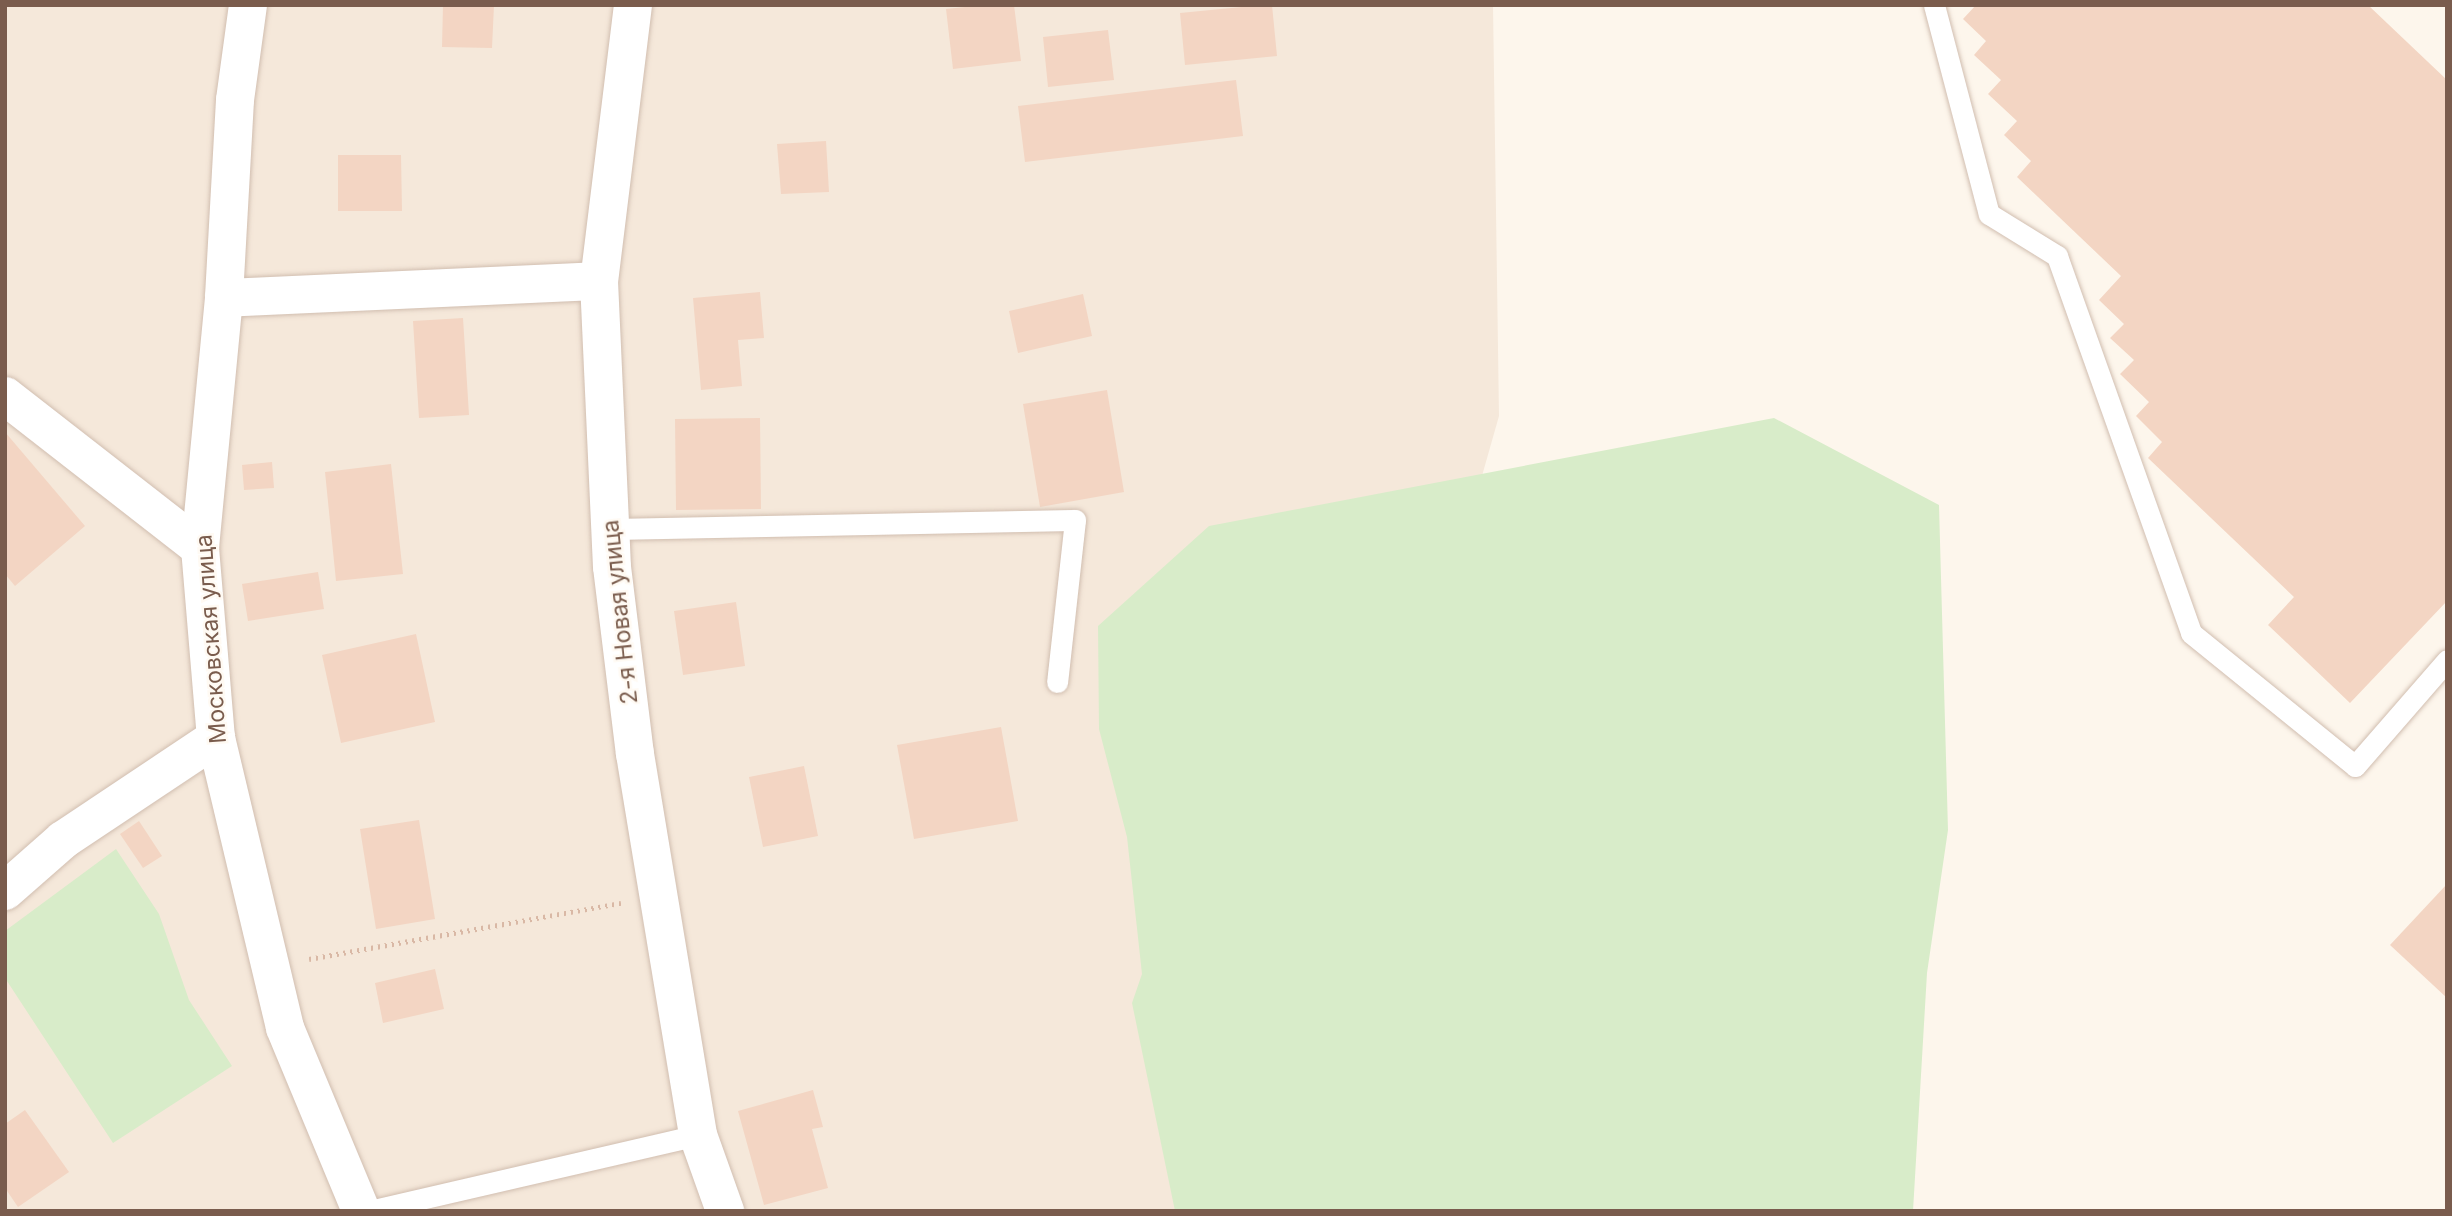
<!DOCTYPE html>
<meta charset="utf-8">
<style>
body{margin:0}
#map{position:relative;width:2452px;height:1216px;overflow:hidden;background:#fdf6ec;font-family:Inter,sans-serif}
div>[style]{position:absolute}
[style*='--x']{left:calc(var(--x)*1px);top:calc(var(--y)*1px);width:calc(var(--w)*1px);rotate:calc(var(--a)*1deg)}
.residential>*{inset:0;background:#f5e8da}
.green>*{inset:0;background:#d8ecc9}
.building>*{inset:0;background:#f3d5c3}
.path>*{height:4.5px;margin-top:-2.25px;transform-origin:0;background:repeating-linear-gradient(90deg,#d9b8a5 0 2px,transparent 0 7px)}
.roads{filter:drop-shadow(0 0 2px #d1beb0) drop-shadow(0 0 2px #d1beb0)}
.lane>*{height:21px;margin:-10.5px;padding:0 10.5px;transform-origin:10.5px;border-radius:10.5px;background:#fff}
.street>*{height:38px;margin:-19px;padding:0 19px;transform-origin:19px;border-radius:19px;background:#fff}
span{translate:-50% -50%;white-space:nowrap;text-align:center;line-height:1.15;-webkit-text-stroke:5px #fffaf3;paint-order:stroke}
.street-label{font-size:23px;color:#7a5c4d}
.frame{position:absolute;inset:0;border:7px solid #7a5c4d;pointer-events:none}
</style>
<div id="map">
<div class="residential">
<i style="clip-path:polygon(5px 5px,1493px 5px,1499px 416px,1278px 1194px,1290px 1211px,5px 1211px)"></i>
</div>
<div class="green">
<i style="clip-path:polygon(1774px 418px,1939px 505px,1948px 830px,1927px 973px,1913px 1211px,1175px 1211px,1132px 1003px,1142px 974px,1127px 837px,1099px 729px,1098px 626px,1209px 526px)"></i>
<i style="clip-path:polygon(116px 849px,159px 914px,189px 1000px,232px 1066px,113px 1143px,5px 978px,5px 931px)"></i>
</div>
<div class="building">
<i style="clip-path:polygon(443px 5px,494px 5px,492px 48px,442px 47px)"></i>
<i style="clip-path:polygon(984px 5px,1014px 5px,1021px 61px,953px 69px,946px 9px)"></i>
<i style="clip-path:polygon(1262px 5px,1272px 5px,1277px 56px,1185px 65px,1180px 13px)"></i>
<i style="clip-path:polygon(1976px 5px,2368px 5px,2447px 80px,2447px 601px,2350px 703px,2268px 625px,2294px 597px,2148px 458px,2162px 442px,2136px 416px,2149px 402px,2120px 374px,2134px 360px,2110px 338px,2124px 324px,2099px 300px,2121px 276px,2017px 177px,2031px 161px,2004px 135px,2017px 121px,1988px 94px,2001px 80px,1974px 55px,1986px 41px,1963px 19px)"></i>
<i style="clip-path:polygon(1108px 30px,1114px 80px,1048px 87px,1043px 37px)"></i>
<i style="clip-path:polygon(1236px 80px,1243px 136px,1025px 162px,1018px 106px)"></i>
<i style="clip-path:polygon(826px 141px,829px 192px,781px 194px,777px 144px)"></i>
<i style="clip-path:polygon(338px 155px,401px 155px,402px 211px,338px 211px)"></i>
<i style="clip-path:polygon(760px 292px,764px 338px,738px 340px,742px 386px,701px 390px,693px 298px)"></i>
<i style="clip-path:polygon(1083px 294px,1092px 336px,1018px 353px,1009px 311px)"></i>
<i style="clip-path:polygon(463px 318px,469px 415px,419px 418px,413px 321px)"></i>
<i style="clip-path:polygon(1107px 390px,1124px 492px,1040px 507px,1023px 404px)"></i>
<i style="clip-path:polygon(760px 418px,761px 509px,676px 510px,675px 419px)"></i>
<i style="clip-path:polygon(5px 432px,85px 526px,15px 586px,5px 574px)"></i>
<i style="clip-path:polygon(272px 462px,274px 488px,244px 490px,242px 465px)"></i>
<i style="clip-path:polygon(391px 464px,403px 574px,336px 581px,325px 472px)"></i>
<i style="clip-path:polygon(318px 572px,324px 609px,248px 621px,242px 584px)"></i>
<i style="clip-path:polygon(736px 602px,745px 666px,683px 675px,674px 611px)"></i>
<i style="clip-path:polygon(416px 634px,435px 722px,341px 743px,322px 655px)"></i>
<i style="clip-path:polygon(1001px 727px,1018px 821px,914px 839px,897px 745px)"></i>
<i style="clip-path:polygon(804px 766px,818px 836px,763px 847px,749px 777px)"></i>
<i style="clip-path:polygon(419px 820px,435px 919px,376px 929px,360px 829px)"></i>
<i style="clip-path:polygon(139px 821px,162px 856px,143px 868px,120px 834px)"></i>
<i style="clip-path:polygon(2447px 884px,2447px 998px,2390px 945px)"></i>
<i style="clip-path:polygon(435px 969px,444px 1009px,383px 1023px,375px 983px)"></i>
<i style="clip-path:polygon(813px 1090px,823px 1127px,812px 1129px,828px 1188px,764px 1205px,738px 1111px)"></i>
<i style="clip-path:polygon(25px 1110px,69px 1172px,18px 1207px,5px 1188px,5px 1124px)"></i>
</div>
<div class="path">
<i style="--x:309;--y:959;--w:317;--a:-10.2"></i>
</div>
<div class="roads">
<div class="lane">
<i style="--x:1934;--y:5;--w:216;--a:75.3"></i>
<i style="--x:1989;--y:214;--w:80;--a:31.7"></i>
<i style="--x:2057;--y:256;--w:400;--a:70.4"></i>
<i style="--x:2191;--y:633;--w:211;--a:39"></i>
<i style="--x:2355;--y:766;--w:140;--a:-49"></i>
<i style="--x:610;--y:529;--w:465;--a:-1.1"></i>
<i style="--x:1075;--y:520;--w:163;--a:96.3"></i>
<i style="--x:369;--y:1211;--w:338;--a:-13"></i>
</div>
<div class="street">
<i style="--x:248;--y:5;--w:96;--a:97.8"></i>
<i style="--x:235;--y:100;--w:198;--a:93.2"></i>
<i style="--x:224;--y:298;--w:251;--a:95.5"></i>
<i style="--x:200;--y:548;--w:191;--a:85.2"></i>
<i style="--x:216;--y:738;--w:298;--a:76.6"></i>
<i style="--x:285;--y:1028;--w:198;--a:67.4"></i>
<i style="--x:633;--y:5;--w:278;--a:97"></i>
<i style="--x:599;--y:281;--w:286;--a:87.4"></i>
<i style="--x:612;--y:567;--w:188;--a:83"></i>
<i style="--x:635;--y:754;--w:386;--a:80.6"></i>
<i style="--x:698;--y:1135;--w:81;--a:70.4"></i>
<i style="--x:224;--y:298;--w:375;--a:-2.6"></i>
<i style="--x:5;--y:396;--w:247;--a:37.9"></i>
<i style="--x:5;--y:891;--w:77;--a:-41.3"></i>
<i style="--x:63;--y:840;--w:184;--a:-33.7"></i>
</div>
</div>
<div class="street-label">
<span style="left:620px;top:612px;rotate:-96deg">2-я Новая улица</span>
<span style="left:211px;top:639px;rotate:-94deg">Московская улица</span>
</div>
<div class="frame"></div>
</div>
